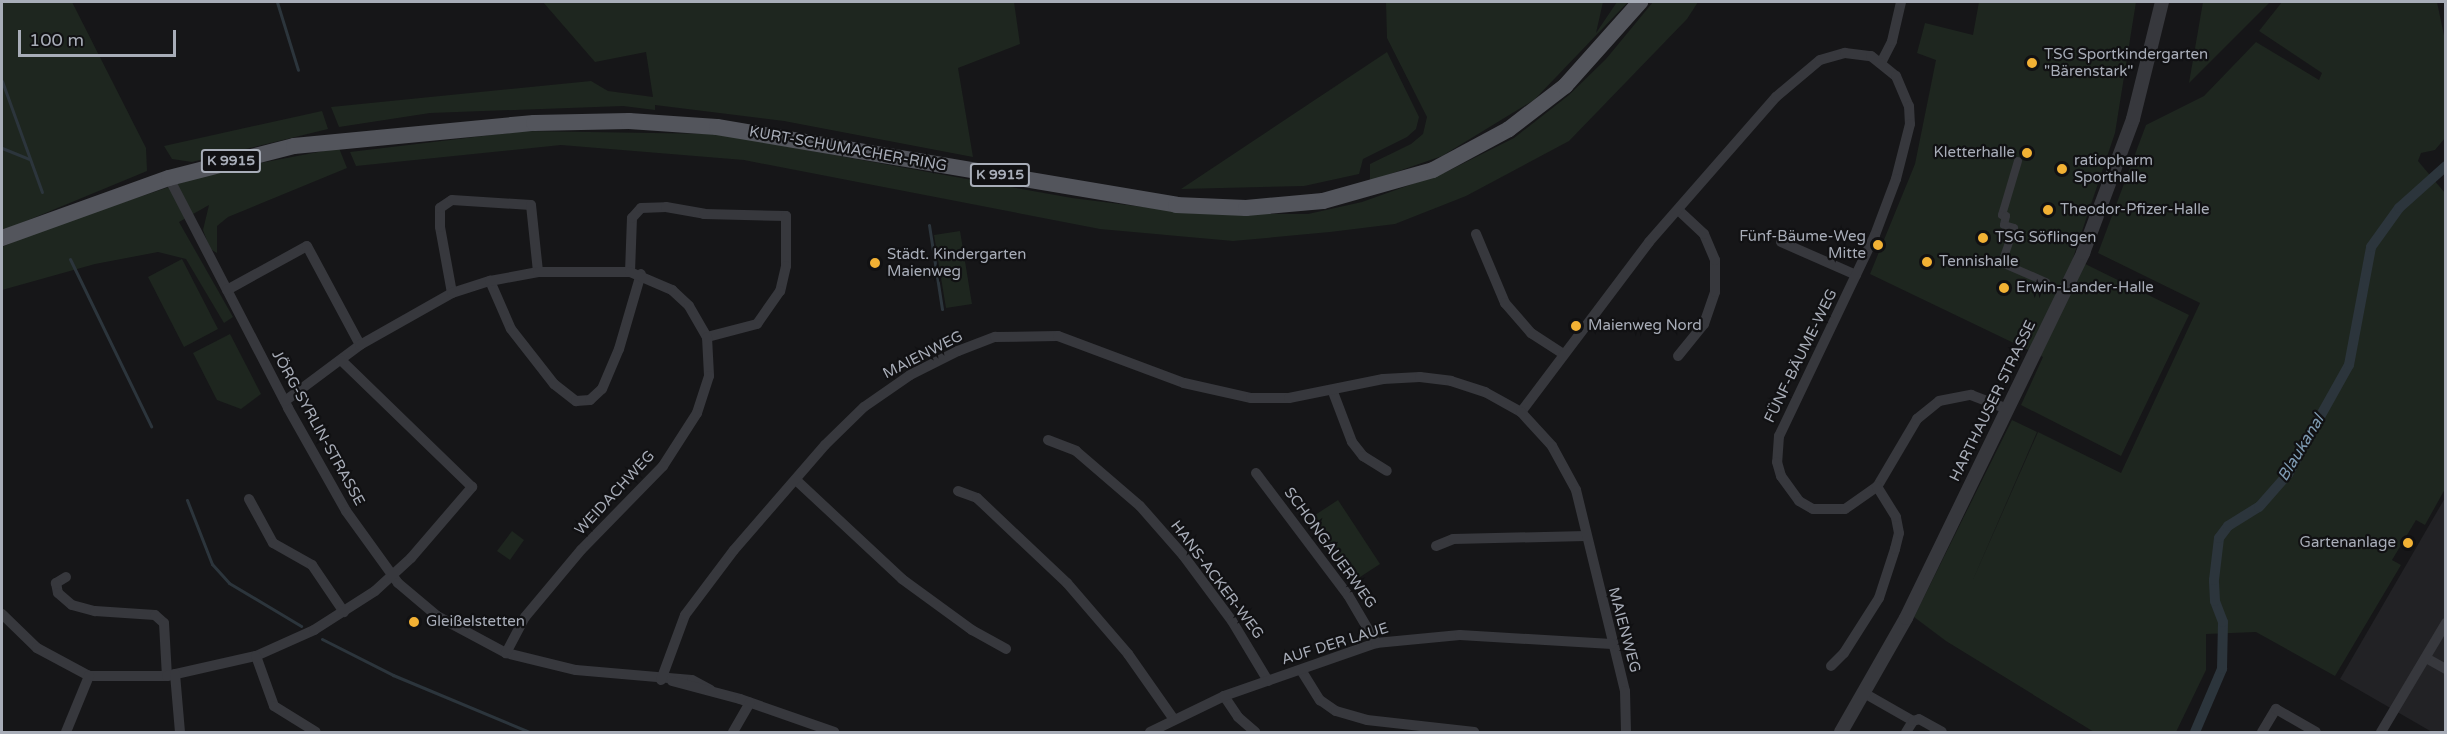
<!DOCTYPE html>
<meta charset="utf-8">
<style>
body{margin:0}
#map{position:relative;width:2447px;height:734px;overflow:hidden;background:#161618;font-family:"Varela Round",sans-serif}
div>[style]{position:absolute}
[style*='--x']{left:calc(var(--x)*1px);top:calc(var(--y)*1px);width:calc(var(--w)*1px);rotate:calc(var(--a)*1deg)}
.built>*{inset:0;background:#222225}
.green>*{inset:0;background:#1e261f}
.stream>*{height:3px;margin:-1.5px;padding:0 1.5px;transform-origin:1.5px;border-radius:1.5px;background:#2c353c}
.canal>*{height:10px;margin:-5px;padding:0 5px;transform-origin:5px;border-radius:5px;background:#2c353c}
.pedestrian>*{height:8px;margin:-4px;padding:0 4px;transform-origin:4px;border-radius:4px;background:#37383d}
.minor>*{height:10px;margin:-5px;padding:0 5px;transform-origin:5px;border-radius:5px;background:#37383d}
.tertiary>*{height:14px;margin:-7px;padding:0 7px;transform-origin:7px;border-radius:7px;background:#37383d}
.primary>*{height:16px;margin:-8px;padding:0 8px;transform-origin:8px;border-radius:8px;background:#53555c}
.dots>*{width:16px;height:16px;translate:-50% -50%;box-sizing:border-box;border:3px solid #111113;border-radius:50%}
span{translate:-50% -50%;white-space:nowrap;text-align:center;line-height:1.15;-webkit-text-stroke:4.5px #111113;paint-order:stroke}
.shield-label span{padding:2px 4px;background:#111113;border:2px solid;border-radius:4px;-webkit-text-stroke-width:0}
.shield-label{font-size:14px;color:#a8adb8;font-weight:700}
.poi-label{font-size:15px;color:#a8adb8}
.left{translate:0 -50%;text-align:left}
.right{translate:-100% -50%;text-align:right}
.street-label{font-size:15px;color:#a8adb8}
.water-label{font-size:16px;color:#7f9bb3;font-style:italic}
.frame{position:absolute;inset:0;border:3px solid #a8adb8;pointer-events:none}
.scale{position:absolute;left:18px;top:30px;width:158px;height:27px;box-sizing:border-box;border:3px solid #a8adb8;border-top:0;padding-left:8px;font-size:18px;line-height:21px;white-space:nowrap;color:#a8adb8;-webkit-text-stroke:4px #111113;paint-order:stroke}
</style>
<div id="map">
<div class="built">
<i style="clip-path:polygon(2445px 498px,2445px 732px,2432px 732px,2340px 679px)"></i>
</div>
<div class="green">
<i style="clip-path:polygon(2px 2px,72px 2px,146px 148px,147px 171px,2px 231px)"></i>
<i style="clip-path:polygon(543px 2px,1014px 2px,1020px 44px,958px 68px,973px 157px,784px 121px,655px 105px,655px 110px,623px 106px,430px 113px,339px 127px,331px 107px,591px 81px,608px 91px,653px 97px,646px 52px,595px 62px)"></i>
<i style="clip-path:polygon(1386px 2px,1603px 2px,1596px 33px,1617px 2px,1628px 2px,1534px 100px,1442px 156px,1370px 181px,1370px 164px,1411px 144px,1423px 134px,1427px 117px,1387px 38px)"></i>
<i style="clip-path:polygon(1653px 2px,1698px 2px,1687px 19px,1569px 141px,1466px 196px,1395px 224px,1330px 232px,1233px 241px,1100px 229px,744px 160px,561px 145px,356px 166px,350px 152px,525px 131px,717px 134px,1072px 198px,1199px 214px,1308px 214px,1362px 202px,1446px 172px,1514px 138px,1569px 95px,1606px 59px)"></i>
<i style="clip-path:polygon(1979px 2px,2136px 2px,2115px 133px,2073px 258px,2189px 315px,2121px 456px,2021px 405px,2043px 357px,1870px 274px,1915px 164px,1936px 60px,1917px 53px,1925px 23px,1973px 35px)"></i>
<i style="clip-path:polygon(2203px 2px,2270px 2px,2189px 83px)"></i>
<i style="clip-path:polygon(2282px 2px,2437px 2px,2445px 40px,2445px 138px,2435px 150px,2421px 153px,2418px 161px,2445px 193px,2445px 489px,2425px 525px,2416px 520px,2392px 560px,2401px 565px,2335px 676px,2256px 632px,2206px 634px,2206px 670px,2176px 732px,2094px 732px,1946px 641px,1914px 617px,2012px 420px,2037px 432px,1972px 582px,2038px 432px,2121px 473px,2200px 303px,2098px 253px,2146px 125px,2204px 96px,2256px 42px,2319px 80px,2322px 73px,2259px 31px)"></i>
<i style="clip-path:polygon(1387px 52px,1419px 117px,1416px 129px,1407px 137px,1363px 159px,1359px 174px,1304px 186px,1181px 189px)"></i>
<i style="clip-path:polygon(322px 111px,328px 129px,192px 162px,172px 159px,164px 146px)"></i>
<i style="clip-path:polygon(339px 148px,347px 168px,228px 217px,217px 226px,217px 253px,210px 249px,203px 230px,209px 205px,179px 222px,233px 317px,224px 323px,186px 259px,158px 252px,95px 264px,2px 290px,2px 247px,43px 229px,214px 172px)"></i>
<i style="clip-path:polygon(960px 231px,972px 304px,946px 308px,934px 235px)"></i>
<i style="clip-path:polygon(182px 259px,218px 329px,184px 347px,148px 277px)"></i>
<i style="clip-path:polygon(230px 334px,261px 394px,241px 409px,217px 400px,193px 353px)"></i>
<i style="clip-path:polygon(1338px 500px,1380px 564px,1354px 581px,1312px 517px)"></i>
<i style="clip-path:polygon(512px 531px,524px 540px,510px 560px,497px 551px)"></i>
</div>
<div class="stream">
<i style="--x:277;--y:2;--w:71;--a:72.8"></i>
<i style="--x:2;--y:81;--w:118;--a:70.2"></i>
<i style="--x:2;--y:148;--w:29;--a:22"></i>
<i style="--x:929;--y:225;--w:85;--a:81.2"></i>
<i style="--x:70;--y:259;--w:186;--a:64.1"></i>
<i style="--x:187;--y:500;--w:69;--a:68.7"></i>
<i style="--x:212;--y:564;--w:25;--a:48"></i>
<i style="--x:229;--y:583;--w:84;--a:30.8"></i>
<i style="--x:322;--y:639;--w:80;--a:26.9"></i>
<i style="--x:393;--y:675;--w:147;--a:22.7"></i>
</div>
<div class="canal">
<i style="--x:2195;--y:732;--w:69;--a:-66.8"></i>
<i style="--x:2222;--y:669;--w:47;--a:-88.8"></i>
<i style="--x:2223;--y:622;--w:22;--a:-111"></i>
<i style="--x:2215;--y:601;--w:21;--a:-93"></i>
<i style="--x:2214;--y:580;--w:42;--a:-83.2"></i>
<i style="--x:2219;--y:538;--w:15;--a:-53"></i>
<i style="--x:2228;--y:526;--w:36;--a:-32"></i>
<i style="--x:2259;--y:507;--w:44;--a:-48.7"></i>
<i style="--x:2288;--y:474;--w:125;--a:-60.8"></i>
<i style="--x:2349;--y:365;--w:120;--a:-79.4"></i>
<i style="--x:2371;--y:247;--w:48;--a:-54.3"></i>
<i style="--x:2399;--y:208;--w:63;--a:-41.8"></i>
</div>
<div class="pedestrian">
<i style="--x:2018;--y:161;--w:56;--a:106.5"></i>
<i style="--x:2002;--y:215;--w:4;--a:14"></i>
<i style="--x:2006;--y:216;--w:9;--a:103"></i>
<i style="--x:2004;--y:225;--w:10;--a:17"></i>
<i style="--x:2014;--y:228;--w:37;--a:109"></i>
<i style="--x:2002;--y:263;--w:48;--a:23.4"></i>
</div>
<div class="minor">
<i style="--x:1882;--y:61;--w:22;--a:-63"></i>
<i style="--x:1892;--y:41;--w:40;--a:-77"></i>
<i style="--x:169;--y:178;--w:259;--a:62.6"></i>
<i style="--x:288;--y:408;--w:118;--a:60.6"></i>
<i style="--x:346;--y:511;--w:89;--a:54.2"></i>
<i style="--x:398;--y:583;--w:51;--a:40.2"></i>
<i style="--x:437;--y:616;--w:78;--a:28.2"></i>
<i style="--x:506;--y:653;--w:72;--a:13.7"></i>
<i style="--x:576;--y:670;--w:116;--a:4.9"></i>
<i style="--x:692;--y:680;--w:21;--a:28"></i>
<i style="--x:1476;--y:234;--w:75;--a:67.2"></i>
<i style="--x:1505;--y:303;--w:40;--a:49"></i>
<i style="--x:1531;--y:333;--w:37;--a:33"></i>
<i style="--x:1781;--y:242;--w:82;--a:23.7"></i>
<i style="--x:630;--y:272;--w:54;--a:-87.9"></i>
<i style="--x:632;--y:218;--w:13;--a:-48"></i>
<i style="--x:641;--y:208;--w:25;--a:-2"></i>
<i style="--x:666;--y:207;--w:39;--a:10"></i>
<i style="--x:704;--y:214;--w:82;--a:1.4"></i>
<i style="--x:786;--y:216;--w:50;--a:90"></i>
<i style="--x:786;--y:266;--w:26;--a:103"></i>
<i style="--x:780;--y:291;--w:40;--a:124.9"></i>
<i style="--x:757;--y:324;--w:52;--a:165.4"></i>
<i style="--x:490;--y:281;--w:52;--a:66.4"></i>
<i style="--x:511;--y:329;--w:70;--a:52"></i>
<i style="--x:554;--y:384;--w:28;--a:38"></i>
<i style="--x:576;--y:401;--w:14;--a:-4"></i>
<i style="--x:590;--y:400;--w:16;--a:-43"></i>
<i style="--x:602;--y:389;--w:43;--a:-67"></i>
<i style="--x:619;--y:349;--w:78;--a:-73.7"></i>
<i style="--x:227;--y:290;--w:91;--a:-28.8"></i>
<i style="--x:307;--y:246;--w:112;--a:61.8"></i>
<i style="--x:452;--y:293;--w:67;--a:-100.3"></i>
<i style="--x:440;--y:227;--w:19;--a:-90"></i>
<i style="--x:440;--y:208;--w:14;--a:-34"></i>
<i style="--x:452;--y:200;--w:79;--a:3.6"></i>
<i style="--x:531;--y:205;--w:67;--a:84"></i>
<i style="--x:1678;--y:356;--w:41;--a:-50.9"></i>
<i style="--x:1704;--y:324;--w:34;--a:-71"></i>
<i style="--x:1715;--y:292;--w:32;--a:-90"></i>
<i style="--x:1715;--y:260;--w:28;--a:-113"></i>
<i style="--x:1704;--y:234;--w:35;--a:-137"></i>
<i style="--x:1333;--y:392;--w:53;--a:69.2"></i>
<i style="--x:1352;--y:442;--w:18;--a:52"></i>
<i style="--x:1363;--y:456;--w:28;--a:32"></i>
<i style="--x:285;--y:401;--w:94;--a:-36.7"></i>
<i style="--x:360;--y:345;--w:106;--a:-29.5"></i>
<i style="--x:452;--y:293;--w:40;--a:-18"></i>
<i style="--x:490;--y:281;--w:49;--a:-10.6"></i>
<i style="--x:538;--y:272;--w:92;--a:0"></i>
<i style="--x:630;--y:272;--w:46;--a:23.2"></i>
<i style="--x:672;--y:290;--w:23;--a:43"></i>
<i style="--x:689;--y:306;--w:36;--a:60"></i>
<i style="--x:707;--y:337;--w:39;--a:87"></i>
<i style="--x:709;--y:376;--w:39;--a:108"></i>
<i style="--x:697;--y:413;--w:63;--a:122.7"></i>
<i style="--x:663;--y:466;--w:117;--a:134.3"></i>
<i style="--x:581;--y:550;--w:87;--a:129.9"></i>
<i style="--x:525;--y:617;--w:41;--a:117.8"></i>
<i style="--x:1521;--y:412;--w:213;--a:-53"></i>
<i style="--x:1649;--y:242;--w:193;--a:-48.8"></i>
<i style="--x:1776;--y:97;--w:57;--a:-40.1"></i>
<i style="--x:1820;--y:60;--w:26;--a:-16"></i>
<i style="--x:1845;--y:53;--w:26;--a:7"></i>
<i style="--x:1871;--y:56;--w:32;--a:39"></i>
<i style="--x:1896;--y:76;--w:33;--a:67"></i>
<i style="--x:1909;--y:106;--w:18;--a:87"></i>
<i style="--x:1910;--y:124;--w:57;--a:104.3"></i>
<i style="--x:1896;--y:179;--w:60;--a:110.6"></i>
<i style="--x:1875;--y:235;--w:223;--a:115.5"></i>
<i style="--x:1779;--y:436;--w:26;--a:94"></i>
<i style="--x:1777;--y:462;--w:15;--a:74"></i>
<i style="--x:1781;--y:476;--w:31;--a:54"></i>
<i style="--x:1799;--y:501;--w:16;--a:30"></i>
<i style="--x:1813;--y:509;--w:32;--a:0"></i>
<i style="--x:1845;--y:509;--w:39;--a:-35"></i>
<i style="--x:1877;--y:487;--w:79;--a:-59.5"></i>
<i style="--x:1917;--y:419;--w:28;--a:-39"></i>
<i style="--x:1939;--y:401;--w:33;--a:-11"></i>
<i style="--x:1971;--y:395;--w:39;--a:21"></i>
<i style="--x:1048;--y:440;--w:30;--a:21"></i>
<i style="--x:1076;--y:451;--w:84;--a:40.7"></i>
<i style="--x:1140;--y:506;--w:65;--a:48.7"></i>
<i style="--x:1183;--y:555;--w:82;--a:53.4"></i>
<i style="--x:1232;--y:621;--w:70;--a:59"></i>
<i style="--x:1256;--y:473;--w:153;--a:53"></i>
<i style="--x:1348;--y:595;--w:56;--a:59.7"></i>
<i style="--x:796;--y:480;--w:145;--a:43"></i>
<i style="--x:902;--y:579;--w:87;--a:36.1"></i>
<i style="--x:972;--y:630;--w:39;--a:29"></i>
<i style="--x:958;--y:491;--w:20;--a:20"></i>
<i style="--x:977;--y:498;--w:124;--a:43.4"></i>
<i style="--x:1067;--y:583;--w:94;--a:49.3"></i>
<i style="--x:1128;--y:654;--w:78;--a:54.9"></i>
<i style="--x:249;--y:499;--w:50;--a:61.4"></i>
<i style="--x:273;--y:543;--w:45;--a:29.4"></i>
<i style="--x:312;--y:565;--w:57;--a:55.8"></i>
<i style="--x:1436;--y:546;--w:18;--a:-22"></i>
<i style="--x:1453;--y:539;--w:133;--a:-1.3"></i>
<i style="--x:66;--y:577;--w:12;--a:149"></i>
<i style="--x:56;--y:583;--w:10;--a:79"></i>
<i style="--x:58;--y:593;--w:18;--a:41"></i>
<i style="--x:72;--y:605;--w:24;--a:15"></i>
<i style="--x:95;--y:611;--w:60;--a:3.8"></i>
<i style="--x:155;--y:615;--w:12;--a:42"></i>
<i style="--x:164;--y:623;--w:53;--a:86.8"></i>
<i style="--x:2;--y:614;--w:49;--a:44.2"></i>
<i style="--x:37;--y:648;--w:59;--a:28.3"></i>
<i style="--x:89;--y:676;--w:78;--a:0"></i>
<i style="--x:167;--y:676;--w:91;--a:-12.7"></i>
<i style="--x:256;--y:656;--w:64;--a:-24.1"></i>
<i style="--x:314;--y:630;--w:72;--a:-32.6"></i>
<i style="--x:375;--y:591;--w:49;--a:-42.5"></i>
<i style="--x:411;--y:558;--w:94;--a:-49.3"></i>
<i style="--x:472;--y:487;--w:182;--a:-135.9"></i>
<i style="--x:256;--y:656;--w:53;--a:70.2"></i>
<i style="--x:274;--y:706;--w:49;--a:31.8"></i>
<i style="--x:2426;--y:658;--w:23;--a:29"></i>
<i style="--x:1831;--y:666;--w:18;--a:-45"></i>
<i style="--x:1844;--y:653;--w:65;--a:-57.5"></i>
<i style="--x:1879;--y:598;--w:52;--a:-71.9"></i>
<i style="--x:1895;--y:549;--w:16;--a:-76"></i>
<i style="--x:1899;--y:533;--w:16;--a:-101"></i>
<i style="--x:1896;--y:517;--w:36;--a:-122"></i>
<i style="--x:1301;--y:670;--w:36;--a:58"></i>
<i style="--x:1320;--y:700;--w:19;--a:35"></i>
<i style="--x:1336;--y:711;--w:32;--a:16"></i>
<i style="--x:1367;--y:720;--w:108;--a:6.4"></i>
<i style="--x:175;--y:674;--w:58;--a:85.1"></i>
<i style="--x:661;--y:680;--w:69;--a:-69.7"></i>
<i style="--x:685;--y:615;--w:81;--a:-53"></i>
<i style="--x:734;--y:550;--w:139;--a:-49.1"></i>
<i style="--x:825;--y:445;--w:54;--a:-44.3"></i>
<i style="--x:864;--y:407;--w:56;--a:-34.8"></i>
<i style="--x:910;--y:375;--w:54;--a:-26.6"></i>
<i style="--x:958;--y:351;--w:40;--a:-21"></i>
<i style="--x:995;--y:337;--w:63;--a:-0.9"></i>
<i style="--x:1058;--y:336;--w:134;--a:20.5"></i>
<i style="--x:1184;--y:383;--w:69;--a:12.6"></i>
<i style="--x:1251;--y:398;--w:38;--a:0"></i>
<i style="--x:1289;--y:398;--w:96;--a:-11.4"></i>
<i style="--x:1383;--y:379;--w:37;--a:-3"></i>
<i style="--x:1420;--y:377;--w:31;--a:7"></i>
<i style="--x:1451;--y:381;--w:36;--a:18"></i>
<i style="--x:1485;--y:392;--w:41;--a:29.1"></i>
<i style="--x:1521;--y:412;--w:46;--a:47.6"></i>
<i style="--x:1552;--y:446;--w:50;--a:61.4"></i>
<i style="--x:1576;--y:490;--w:207;--a:76.3"></i>
<i style="--x:1625;--y:691;--w:41;--a:88.6"></i>
<i style="--x:672;--y:681;--w:70;--a:14.8"></i>
<i style="--x:740;--y:699;--w:100;--a:19.3"></i>
<i style="--x:1864;--y:693;--w:56;--a:29.7"></i>
<i style="--x:1913;--y:721;--w:13;--a:122"></i>
<i style="--x:1224;--y:696;--w:25;--a:56"></i>
<i style="--x:1238;--y:717;--w:23;--a:41"></i>
<i style="--x:1913;--y:721;--w:6;--a:-18"></i>
<i style="--x:1919;--y:719;--w:26;--a:29"></i>
<i style="--x:66;--y:732;--w:61;--a:-67.7"></i>
<i style="--x:733;--y:732;--w:34;--a:-60"></i>
<i style="--x:1150;--y:732;--w:82;--a:-25.9"></i>
<i style="--x:1224;--y:696;--w:161;--a:-19.2"></i>
<i style="--x:1376;--y:643;--w:84;--a:-5.4"></i>
<i style="--x:1460;--y:635;--w:152;--a:3.4"></i>
<i style="--x:2262;--y:732;--w:27;--a:-59"></i>
<i style="--x:2276;--y:709;--w:46;--a:29.9"></i>
<i style="--x:2381;--y:732;--w:127;--a:-59.2"></i>
</div>
<div class="tertiary">
<i style="--x:1841;--y:732;--w:131;--a:-60.3"></i>
<i style="--x:1906;--y:618;--w:406;--a:-64.1"></i>
<i style="--x:2083;--y:253;--w:143;--a:-69.5"></i>
<i style="--x:2133;--y:119;--w:121;--a:-76.1"></i>
</div>
<div class="primary">
<i style="--x:2;--y:238;--w:177;--a:-19.8"></i>
<i style="--x:169;--y:178;--w:129;--a:-14.4"></i>
<i style="--x:294;--y:146;--w:241;--a:-5.5"></i>
<i style="--x:534;--y:123;--w:95;--a:-1.2"></i>
<i style="--x:629;--y:121;--w:88;--a:3.9"></i>
<i style="--x:717;--y:127;--w:466;--a:9.6"></i>
<i style="--x:1176;--y:205;--w:70;--a:2.5"></i>
<i style="--x:1246;--y:208;--w:77;--a:-5.2"></i>
<i style="--x:1323;--y:201;--w:114;--a:-15.7"></i>
<i style="--x:1433;--y:170;--w:86;--a:-28.3"></i>
<i style="--x:1509;--y:129;--w:71;--a:-37.5"></i>
<i style="--x:1565;--y:86;--w:113;--a:-48.2"></i>
</div>
<div class="dots">
<i style="left:2032px;top:63px;background:#f2b134"></i>
<i style="left:2027px;top:153px;background:#f2b134"></i>
<i style="left:2062px;top:169px;background:#f2b134"></i>
<i style="left:2048px;top:210px;background:#f2b134"></i>
<i style="left:1983px;top:238px;background:#f2b134"></i>
<i style="left:1878px;top:245px;background:#f2b134"></i>
<i style="left:1927px;top:262px;background:#f2b134"></i>
<i style="left:875px;top:263px;background:#f2b134"></i>
<i style="left:2004px;top:288px;background:#f2b134"></i>
<i style="left:1576px;top:326px;background:#f2b134"></i>
<i style="left:2408px;top:543px;background:#f2b134"></i>
<i style="left:414px;top:622px;background:#f2b134"></i>
</div>
<div class="shield-label">
<span style="left:231px;top:161px">K 9915</span>
<span style="left:1000px;top:175px">K 9915</span>
</div>
<div class="poi-label">
<span class="left" style="left:2044px;top:63px">TSG Sportkindergarten<br>"Bärenstark"</span>
<span class="right" style="left:2015px;top:153px">Kletterhalle</span>
<span class="left" style="left:2074px;top:169px">ratiopharm<br>Sporthalle</span>
<span class="left" style="left:2060px;top:210px">Theodor-Pfizer-Halle</span>
<span class="right" style="left:1866px;top:245px">Fünf-Bäume-Weg<br>Mitte</span>
<span class="left" style="left:1995px;top:238px">TSG Söflingen</span>
<span class="left" style="left:887px;top:263px">Städt. Kindergarten<br>Maienweg</span>
<span class="left" style="left:1939px;top:262px">Tennishalle</span>
<span class="left" style="left:2016px;top:288px">Erwin-Lander-Halle</span>
<span class="left" style="left:1588px;top:326px">Maienweg Nord</span>
<span class="right" style="left:2396px;top:543px">Gartenanlage</span>
<span class="left" style="left:426px;top:622px">Gleißelstetten</span>
</div>
<div class="street-label">
<span style="left:848px;top:149px;rotate:10deg">KURT-SCHUMACHER-RING</span>
<span style="left:923px;top:355px;rotate:-27deg">MAIENWEG</span>
<span style="left:1801px;top:356px;rotate:-64deg">FÜNF-BÄUME-WEG</span>
<span style="left:1993px;top:401px;rotate:-64deg">HARTHAUSER STRASSE</span>
<span style="left:318px;top:428px;rotate:61deg">JÖRG-SYRLIN-STRASSE</span>
<span style="left:615px;top:493px;rotate:-47deg">WEIDACHWEG</span>
<span style="left:1330px;top:548px;rotate:54deg">SCHONGAUERWEG</span>
<span style="left:1217px;top:580px;rotate:53deg">HANS-ACKER-WEG</span>
<span style="left:1624px;top:630px;rotate:75deg">MAIENWEG</span>
<span style="left:1335px;top:644px;rotate:-17deg">AUF DER LAUE</span>
</div>
<div class="water-label">
<span style="left:2301px;top:448px;rotate:-59deg">Blaukanal</span>
</div>
<div class="frame"></div>
<div class="scale">100 m</div>
</div>
